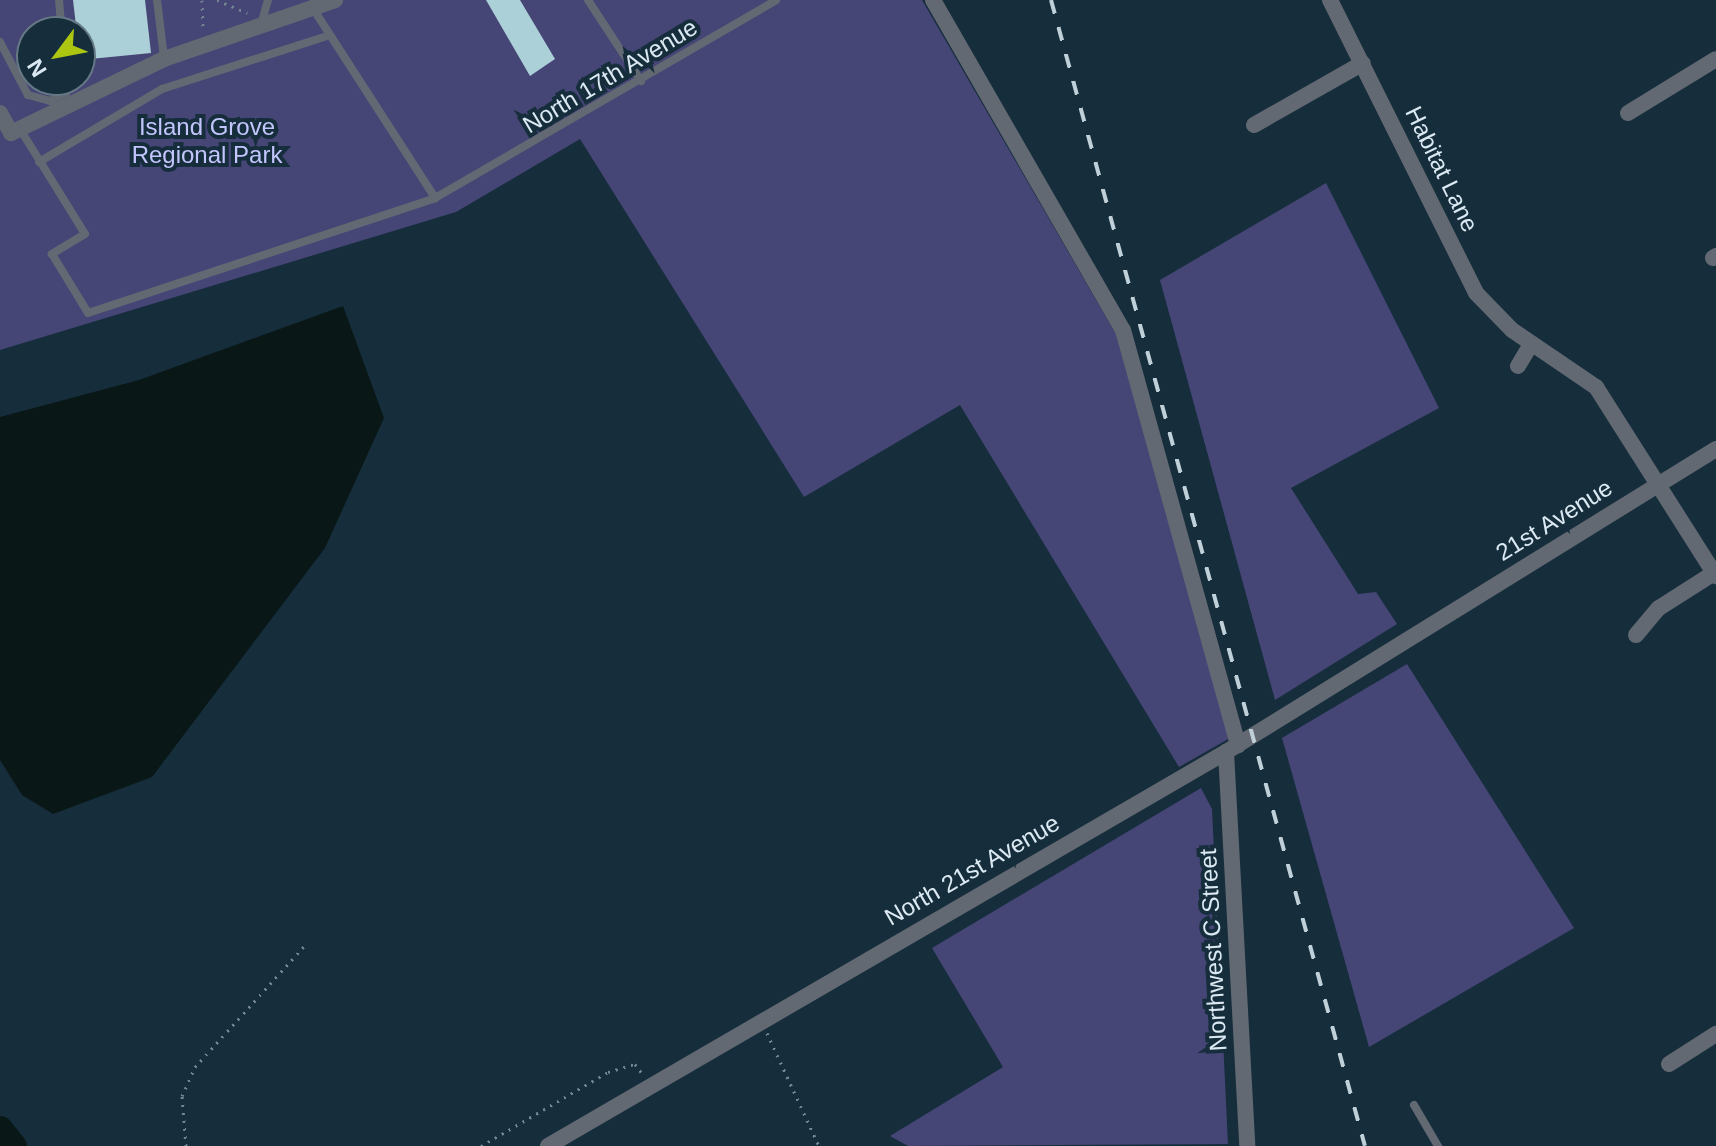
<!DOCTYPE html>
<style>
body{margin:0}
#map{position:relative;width:1716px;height:1146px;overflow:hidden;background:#162e3c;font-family:Helvetica,sans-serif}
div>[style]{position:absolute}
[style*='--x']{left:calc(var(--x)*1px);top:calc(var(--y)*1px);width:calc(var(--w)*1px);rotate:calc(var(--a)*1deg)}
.green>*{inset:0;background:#454576}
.water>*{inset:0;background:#091716}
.river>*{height:26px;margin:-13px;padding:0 13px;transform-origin:13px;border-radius:13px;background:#091716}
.building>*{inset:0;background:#acd0d8}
.path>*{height:3px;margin-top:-1.5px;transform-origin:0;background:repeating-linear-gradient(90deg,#738692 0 2px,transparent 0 8px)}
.service>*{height:8px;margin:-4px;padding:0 4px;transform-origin:4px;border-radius:4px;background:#636973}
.minor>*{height:16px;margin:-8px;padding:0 8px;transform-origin:8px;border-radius:8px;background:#636973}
.rail>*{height:4px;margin-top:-2px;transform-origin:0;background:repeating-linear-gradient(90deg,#c0d0d9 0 14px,transparent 0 28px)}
span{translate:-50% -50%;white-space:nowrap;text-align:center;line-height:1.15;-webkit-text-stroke:8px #162e3c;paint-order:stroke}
.street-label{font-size:24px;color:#dbe9f2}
.park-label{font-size:24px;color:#c3c6fd}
.north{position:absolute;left:16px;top:16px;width:80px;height:80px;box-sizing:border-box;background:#162e3c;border:2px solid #657985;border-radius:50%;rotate:238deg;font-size:22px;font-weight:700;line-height:32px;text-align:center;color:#dbe9f2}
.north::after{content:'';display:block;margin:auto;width:28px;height:36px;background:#acc612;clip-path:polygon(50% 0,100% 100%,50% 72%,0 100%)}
</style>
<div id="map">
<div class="green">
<i style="clip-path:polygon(evenodd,0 0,922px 0,1117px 336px,1230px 738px,1179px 767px,960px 405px,804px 497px,580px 139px,456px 212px,0 350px,0 0,32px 32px,80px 32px,80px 80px,32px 80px,32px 32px)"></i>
<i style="clip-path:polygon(1326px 183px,1439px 408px,1291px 488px,1358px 594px,1376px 592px,1397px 624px,1275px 700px,1160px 280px)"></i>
<i style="clip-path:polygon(1407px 664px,1574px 928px,1369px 1047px,1282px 738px)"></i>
<i style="clip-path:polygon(1201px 788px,1212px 809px,1228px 1144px,908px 1146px,890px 1136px,1003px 1067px,932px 948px)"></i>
</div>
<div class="water">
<i style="clip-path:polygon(343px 306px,384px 418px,325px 548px,152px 777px,53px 814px,22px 795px,0 760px,0 417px,139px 380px)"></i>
</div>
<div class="river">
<i style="--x:0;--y:1129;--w:22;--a:51"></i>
</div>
<div class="building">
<i style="clip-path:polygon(73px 0,145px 0,151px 53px,80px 60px)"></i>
<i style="clip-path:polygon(486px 0,520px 0,555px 59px,530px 76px)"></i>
</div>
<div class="path">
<i style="--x:202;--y:0;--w:30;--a:88"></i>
<i style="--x:217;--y:0;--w:33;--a:23"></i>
<i style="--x:767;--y:1033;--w:124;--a:65.3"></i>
<i style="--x:186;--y:1146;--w:50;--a:-94.6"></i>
<i style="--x:182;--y:1096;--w:32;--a:-66"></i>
<i style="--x:195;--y:1067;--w:167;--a:-47.9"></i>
<i style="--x:481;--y:1146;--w:147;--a:-30.2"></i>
<i style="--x:608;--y:1072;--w:28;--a:-17"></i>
<i style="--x:635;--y:1064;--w:15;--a:53"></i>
</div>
<div class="service">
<i style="--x:59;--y:0;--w:32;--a:85"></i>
<i style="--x:157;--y:0;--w:58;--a:83.1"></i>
<i style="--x:588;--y:0;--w:97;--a:56.8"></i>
<i style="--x:314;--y:10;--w:224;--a:57.2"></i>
<i style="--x:260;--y:28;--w:29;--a:-74"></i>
<i style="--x:0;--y:42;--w:60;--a:62.2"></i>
<i style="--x:28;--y:95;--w:23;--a:15"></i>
<i style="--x:50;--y:101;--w:18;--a:-27"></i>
<i style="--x:66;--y:93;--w:13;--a:-77"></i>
<i style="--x:20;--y:129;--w:123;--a:58.2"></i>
<i style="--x:85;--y:234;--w:39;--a:149"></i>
<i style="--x:52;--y:254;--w:69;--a:58.6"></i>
<i style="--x:88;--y:313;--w:366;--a:-18.3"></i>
<i style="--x:435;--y:198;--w:394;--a:-30.1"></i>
<i style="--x:39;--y:162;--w:143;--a:-30.7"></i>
<i style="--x:162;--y:89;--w:176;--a:-17.8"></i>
<i style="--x:1414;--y:1105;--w:48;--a:59.7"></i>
</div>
<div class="minor">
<i style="--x:933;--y:0;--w:381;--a:60.1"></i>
<i style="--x:1123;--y:330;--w:431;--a:74.5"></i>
<i style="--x:1330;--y:0;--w:327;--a:63.5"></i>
<i style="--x:1476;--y:293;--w:52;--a:45.8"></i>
<i style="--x:1512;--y:330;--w:102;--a:34.2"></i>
<i style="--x:1596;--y:387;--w:224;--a:57.6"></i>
<i style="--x:0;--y:113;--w:23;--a:61"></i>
<i style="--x:11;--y:133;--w:170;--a:-25.8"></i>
<i style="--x:164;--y:59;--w:181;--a:-19"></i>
<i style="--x:1628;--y:113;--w:103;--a:-31.5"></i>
<i style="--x:1254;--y:125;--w:125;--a:-29.6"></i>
<i style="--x:1713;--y:258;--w:4;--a:-34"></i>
<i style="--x:1518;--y:366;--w:26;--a:-59"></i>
<i style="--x:1636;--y:635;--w:35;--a:-50"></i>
<i style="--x:1659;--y:608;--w:65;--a:-32.5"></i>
<i style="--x:1226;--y:752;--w:395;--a:86.9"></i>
<i style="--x:1669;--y:1064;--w:56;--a:-32.6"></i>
<i style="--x:548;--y:1146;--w:784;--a:-30.16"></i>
<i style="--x:1226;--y:752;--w:576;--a:-31.73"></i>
</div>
<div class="rail">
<i style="--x:1051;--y:0;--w:1188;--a:74.68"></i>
</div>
<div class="street-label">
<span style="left:610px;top:76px;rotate:-31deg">North 17th Avenue</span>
<span style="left:1442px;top:169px;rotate:64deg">Habitat Lane</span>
<span style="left:1554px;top:520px;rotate:-32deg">21st Avenue</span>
<span style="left:972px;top:870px;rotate:-30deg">North 21st Avenue</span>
<span style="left:1213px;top:950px;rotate:-93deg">Northwest C Street</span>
</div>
<div class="park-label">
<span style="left:207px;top:141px">Island Grove<br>Regional Park</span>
</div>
<div class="north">N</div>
</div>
